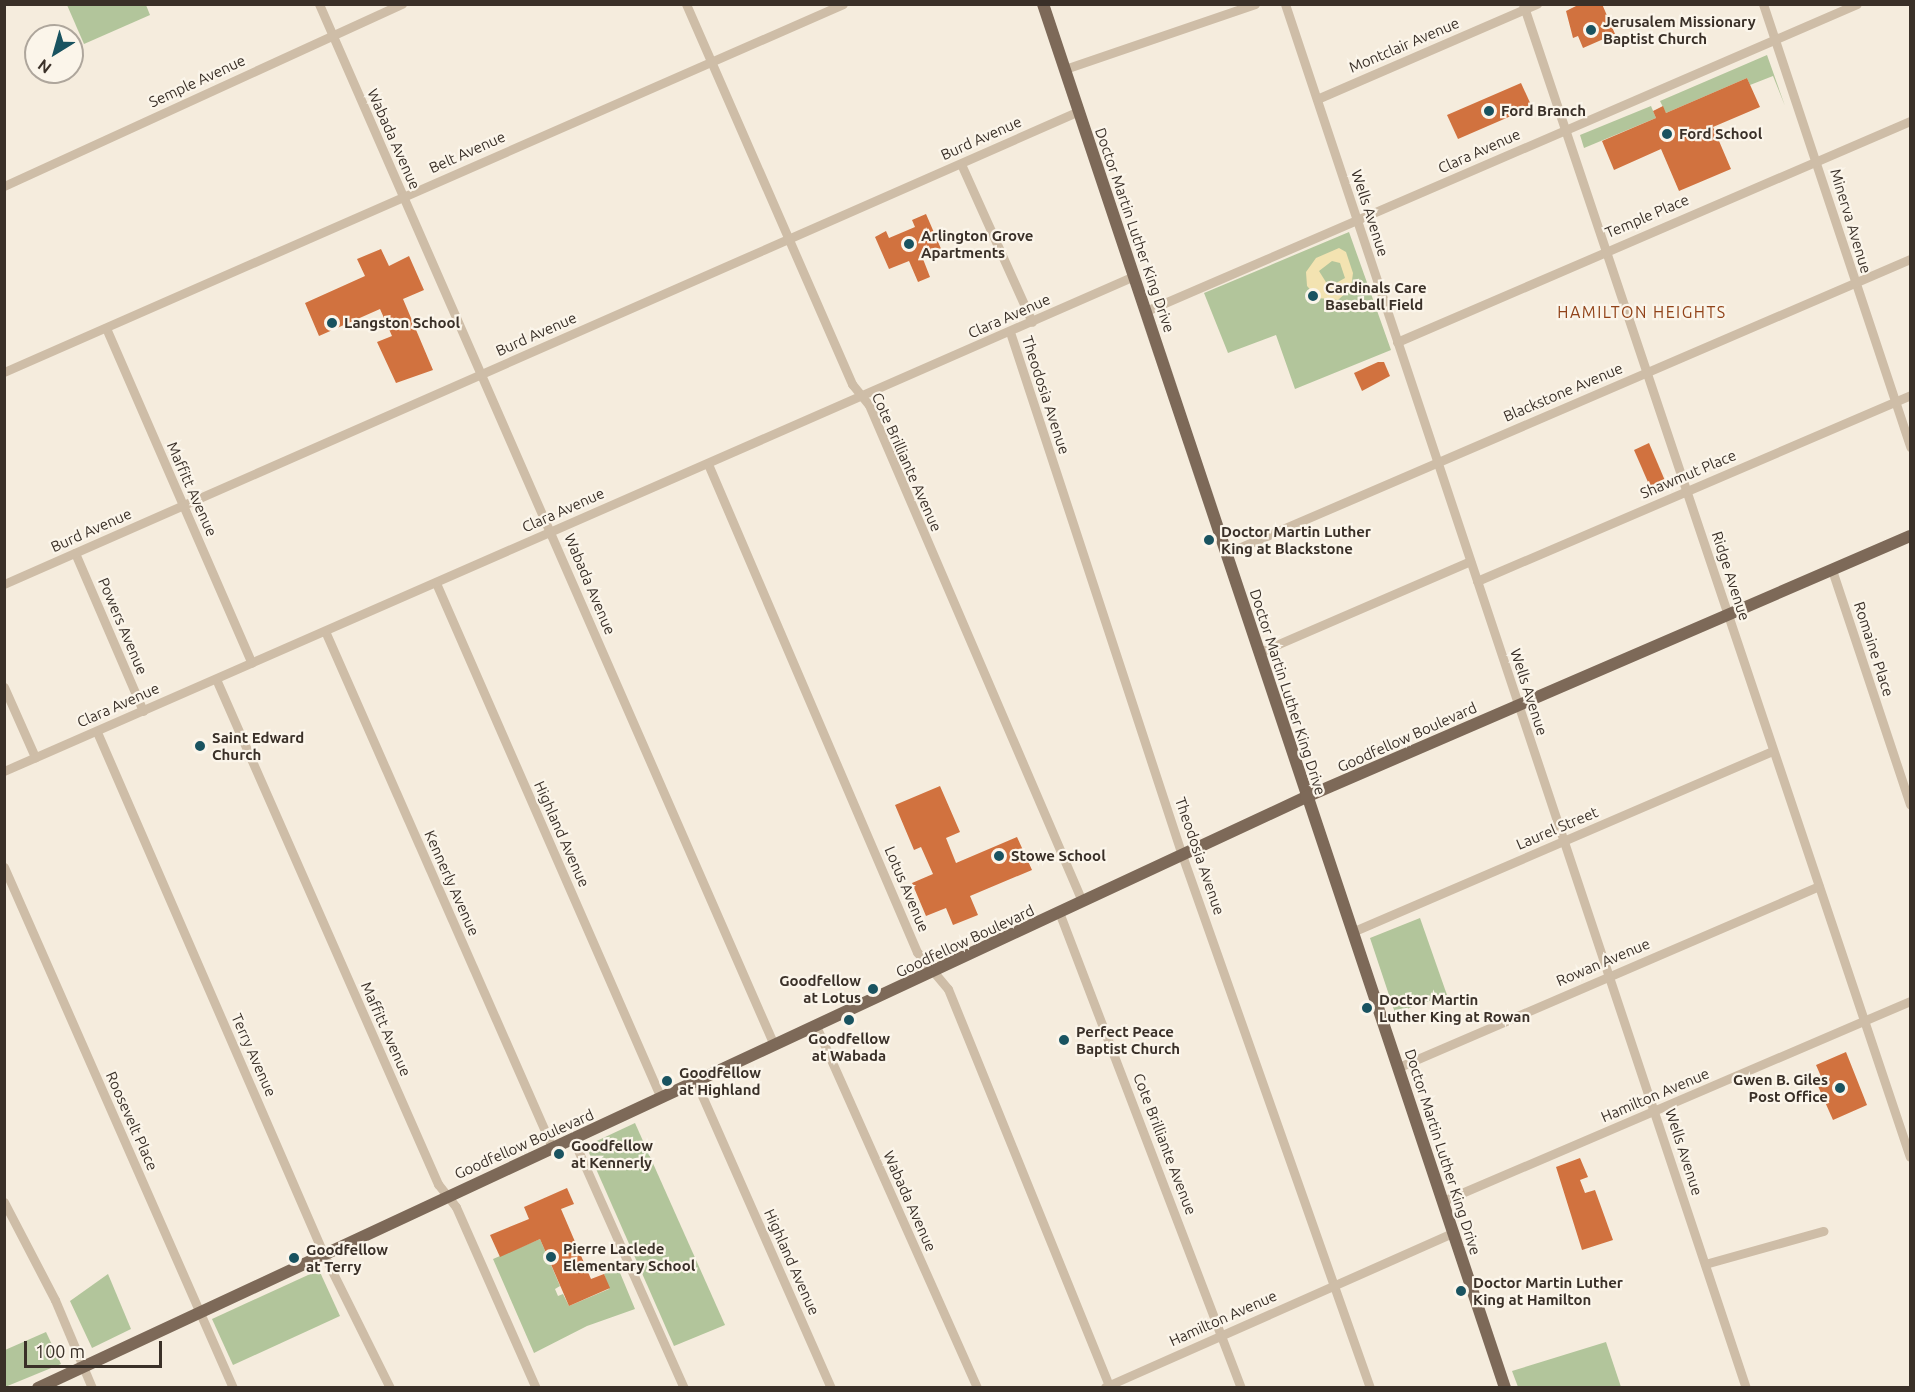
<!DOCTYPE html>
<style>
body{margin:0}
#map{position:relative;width:1915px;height:1392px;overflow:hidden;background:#f5ecdd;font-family:Ubuntu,sans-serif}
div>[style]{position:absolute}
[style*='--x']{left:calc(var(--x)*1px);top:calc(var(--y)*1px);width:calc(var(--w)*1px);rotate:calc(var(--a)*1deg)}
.green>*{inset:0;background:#b2c59b}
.sand>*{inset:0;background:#f3e3b1}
.building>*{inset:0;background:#d1723f}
.minor>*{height:9px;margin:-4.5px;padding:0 4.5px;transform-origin:4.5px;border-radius:4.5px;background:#cebda7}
.major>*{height:12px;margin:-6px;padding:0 6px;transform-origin:6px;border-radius:6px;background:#7d6958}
.dots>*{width:16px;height:16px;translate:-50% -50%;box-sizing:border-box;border:3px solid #fbf5ea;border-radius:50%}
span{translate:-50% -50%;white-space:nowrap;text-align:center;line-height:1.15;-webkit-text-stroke:4.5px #fbf5ea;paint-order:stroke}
.poi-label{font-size:15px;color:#3a3028;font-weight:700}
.left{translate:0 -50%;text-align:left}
.right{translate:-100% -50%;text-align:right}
.street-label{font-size:15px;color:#3a3028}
.neighbourhood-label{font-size:16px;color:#914319;letter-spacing:1.5px}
.frame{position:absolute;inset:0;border:6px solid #3a3028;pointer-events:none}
.north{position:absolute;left:24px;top:24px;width:60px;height:60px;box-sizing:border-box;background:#fbf5ea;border:2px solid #aea69c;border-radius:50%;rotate:217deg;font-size:16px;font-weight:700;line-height:24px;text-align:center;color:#3a3028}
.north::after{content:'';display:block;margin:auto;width:21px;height:27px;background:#195360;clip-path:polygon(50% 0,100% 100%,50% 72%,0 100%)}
.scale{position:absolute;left:24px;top:1341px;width:138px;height:27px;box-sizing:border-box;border:3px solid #3a3028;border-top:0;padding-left:8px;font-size:18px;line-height:21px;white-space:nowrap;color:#3a3028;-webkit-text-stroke:4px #fbf5ea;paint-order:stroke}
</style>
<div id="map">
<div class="green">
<i style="clip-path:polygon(67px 5px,146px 5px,150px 15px,84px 44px)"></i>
<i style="clip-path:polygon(1767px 55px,1785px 106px,1773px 76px,1750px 85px,1747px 78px,1666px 113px,1660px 101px)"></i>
<i style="clip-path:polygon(1651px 106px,1656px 118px,1584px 148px,1580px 135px)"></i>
<i style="clip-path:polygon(1349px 232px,1391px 350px,1295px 389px,1276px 335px,1228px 353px,1204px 293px)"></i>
<i style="clip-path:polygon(1420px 918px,1447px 995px,1395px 1013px,1370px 938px)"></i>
<i style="clip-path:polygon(635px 1123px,725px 1325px,674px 1346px,586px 1146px)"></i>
<i style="clip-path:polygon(540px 1239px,560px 1286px,555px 1289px,558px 1296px,563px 1294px,569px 1306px,609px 1289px,604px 1274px,618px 1268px,635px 1309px,587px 1326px,534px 1353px,493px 1259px)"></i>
<i style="clip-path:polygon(319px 1270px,340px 1316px,233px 1365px,212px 1319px)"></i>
<i style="clip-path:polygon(108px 1274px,131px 1329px,92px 1348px,70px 1301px)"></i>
<i style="clip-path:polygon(46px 1332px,61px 1364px,5px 1387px,5px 1350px)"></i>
<i style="clip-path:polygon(1606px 1342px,1621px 1387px,1518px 1387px,1512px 1371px)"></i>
</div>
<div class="sand">
<i style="clip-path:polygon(evenodd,1339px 248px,1346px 252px,1353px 273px,1351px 288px,1338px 300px,1318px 298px,1307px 286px,1306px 272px,1316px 258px,1339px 248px,1332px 261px,1340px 263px,1345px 278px,1329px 287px,1319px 271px,1332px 261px)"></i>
</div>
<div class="building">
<i style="clip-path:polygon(1580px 4px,1602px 4px,1615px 34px,1583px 48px,1578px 36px,1573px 38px,1566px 11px)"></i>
<i style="clip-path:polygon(1747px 78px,1760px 107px,1713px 127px,1731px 169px,1679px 191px,1661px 149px,1614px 170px,1602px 141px,1656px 118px,1653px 111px,1663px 106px,1666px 113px)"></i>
<i style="clip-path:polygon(1521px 83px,1532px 107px,1458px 139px,1447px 115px)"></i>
<i style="clip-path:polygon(926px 214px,942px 251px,923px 259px,930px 277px,918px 282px,909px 261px,889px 269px,875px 237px,886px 231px,889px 238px,915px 227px,912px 220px)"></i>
<i style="clip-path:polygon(381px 249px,389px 266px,409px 256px,424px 290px,403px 299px,433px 370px,396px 383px,377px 342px,392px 336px,380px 309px,319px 336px,305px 303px,365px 276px,357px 259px)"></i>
<i style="clip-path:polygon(1378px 362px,1384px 362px,1390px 376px,1362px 391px,1354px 373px)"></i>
<i style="clip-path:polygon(1649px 443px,1666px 483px,1651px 489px,1634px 450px)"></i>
<i style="clip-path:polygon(940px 786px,960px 832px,946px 838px,956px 863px,1017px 837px,1032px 870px,970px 896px,978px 915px,953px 925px,946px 908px,926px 916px,912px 883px,933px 874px,921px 847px,914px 850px,895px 805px)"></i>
<i style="clip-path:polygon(1846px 1052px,1867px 1105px,1833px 1120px,1817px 1084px,1823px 1081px,1816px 1065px)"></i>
<i style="clip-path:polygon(1580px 1158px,1588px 1177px,1580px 1180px,1585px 1193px,1595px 1190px,1613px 1240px,1582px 1250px,1556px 1167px)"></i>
<i style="clip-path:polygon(567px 1188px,574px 1204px,561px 1209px,591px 1279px,604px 1274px,610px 1288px,569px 1306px,540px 1239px,500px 1257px,490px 1235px,529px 1219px,524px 1207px)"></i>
</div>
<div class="minor">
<i style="--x:319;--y:4;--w:1136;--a:66.39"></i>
<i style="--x:686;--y:4;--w:415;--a:66.4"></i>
<i style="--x:852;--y:384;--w:27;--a:51"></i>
<i style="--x:869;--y:405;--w:540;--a:66.76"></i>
<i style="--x:1285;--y:4;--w:1459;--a:71.58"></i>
<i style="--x:1523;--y:4;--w:1216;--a:71.45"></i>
<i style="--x:1763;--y:4;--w:467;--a:71.6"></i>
<i style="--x:1065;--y:69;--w:201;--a:-18.9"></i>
<i style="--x:1317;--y:99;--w:240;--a:-23.4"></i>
<i style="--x:961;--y:164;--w:173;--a:65.8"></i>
<i style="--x:4;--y:186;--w:438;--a:-24.6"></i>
<i style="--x:1146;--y:311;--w:774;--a:-23.35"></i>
<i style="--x:106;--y:328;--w:365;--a:66.5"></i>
<i style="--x:1010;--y:332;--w:551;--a:71.8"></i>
<i style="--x:1182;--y:855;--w:565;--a:70.57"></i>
<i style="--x:1397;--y:342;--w:559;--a:-23.31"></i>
<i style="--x:4;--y:372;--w:916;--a:-23.68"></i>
<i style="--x:708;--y:464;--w:531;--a:66.82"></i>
<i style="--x:917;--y:952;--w:48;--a:50"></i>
<i style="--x:948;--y:989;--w:431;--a:67.9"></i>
<i style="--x:75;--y:553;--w:172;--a:66.7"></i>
<i style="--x:1227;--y:553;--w:744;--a:-23.29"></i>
<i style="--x:1832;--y:570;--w:247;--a:71.6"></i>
<i style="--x:1477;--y:581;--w:471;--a:-23.2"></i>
<i style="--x:436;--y:583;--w:562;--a:66.4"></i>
<i style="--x:4;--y:584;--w:1174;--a:-23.75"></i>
<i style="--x:325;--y:631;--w:564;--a:66.25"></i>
<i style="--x:1260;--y:652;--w:229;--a:-23.4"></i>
<i style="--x:216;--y:679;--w:552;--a:66.27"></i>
<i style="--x:438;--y:1184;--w:29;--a:52"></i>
<i style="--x:456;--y:1207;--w:198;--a:66.2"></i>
<i style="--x:4;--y:687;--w:77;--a:66.1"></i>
<i style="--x:97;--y:732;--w:570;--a:66.54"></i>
<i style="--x:324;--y:1255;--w:148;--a:63.6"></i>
<i style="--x:4;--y:771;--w:1234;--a:-23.66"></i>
<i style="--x:4;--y:867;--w:569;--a:66.27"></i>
<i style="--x:1059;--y:912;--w:510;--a:69.08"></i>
<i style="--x:1352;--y:932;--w:458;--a:-23.3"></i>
<i style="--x:816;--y:1026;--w:396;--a:66"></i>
<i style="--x:1399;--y:1067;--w:457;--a:-23.3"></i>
<i style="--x:696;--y:1082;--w:334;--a:66.2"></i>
<i style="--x:573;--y:1139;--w:273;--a:66"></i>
<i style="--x:1443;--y:1201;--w:508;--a:-23.18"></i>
<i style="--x:4;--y:1202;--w:110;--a:62.5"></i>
<i style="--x:55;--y:1300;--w:95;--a:67.2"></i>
<i style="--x:1705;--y:1264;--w:123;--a:-15.6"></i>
<i style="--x:1105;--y:1387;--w:382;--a:-23.9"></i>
</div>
<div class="major">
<i style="--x:1043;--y:4;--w:1459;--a:71.54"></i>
<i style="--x:38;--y:1388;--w:1399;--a:-24.99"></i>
<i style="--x:1306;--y:797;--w:658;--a:-23.37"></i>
</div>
<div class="dots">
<i style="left:1591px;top:30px;background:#195360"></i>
<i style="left:1489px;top:111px;background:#195360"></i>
<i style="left:1667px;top:134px;background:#195360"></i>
<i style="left:909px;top:244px;background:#195360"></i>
<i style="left:1313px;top:296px;background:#195360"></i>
<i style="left:332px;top:323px;background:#195360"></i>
<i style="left:1209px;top:540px;background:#195360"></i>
<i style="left:200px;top:746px;background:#195360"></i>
<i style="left:999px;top:856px;background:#195360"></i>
<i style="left:873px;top:989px;background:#195360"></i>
<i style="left:1367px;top:1008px;background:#195360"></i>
<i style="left:849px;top:1020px;background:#195360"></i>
<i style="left:1064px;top:1040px;background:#195360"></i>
<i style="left:667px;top:1081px;background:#195360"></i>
<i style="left:1840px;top:1088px;background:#195360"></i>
<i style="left:559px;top:1154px;background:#195360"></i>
<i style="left:551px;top:1257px;background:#195360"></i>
<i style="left:294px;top:1258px;background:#195360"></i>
<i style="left:1461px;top:1291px;background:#195360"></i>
</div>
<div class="poi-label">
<span class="left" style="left:1603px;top:30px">Jerusalem Missionary<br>Baptist Church</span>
<span class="left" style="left:1501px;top:111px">Ford Branch</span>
<span class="left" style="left:1679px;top:134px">Ford School</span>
<span class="left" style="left:921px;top:244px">Arlington Grove<br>Apartments</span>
<span class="left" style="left:1325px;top:296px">Cardinals Care<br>Baseball Field</span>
<span class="left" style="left:344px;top:323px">Langston School</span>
<span class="left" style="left:1221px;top:540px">Doctor Martin Luther<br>King at Blackstone</span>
<span class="left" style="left:212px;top:746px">Saint Edward<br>Church</span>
<span class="left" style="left:1011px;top:856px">Stowe School</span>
<span class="right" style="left:861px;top:989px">Goodfellow<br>at Lotus</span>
<span class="left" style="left:1379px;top:1008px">Doctor Martin<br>Luther King at Rowan</span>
<span class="left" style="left:1076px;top:1040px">Perfect Peace<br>Baptist Church</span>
<span style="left:849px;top:1047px">Goodfellow<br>at Wabada</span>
<span class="left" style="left:679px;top:1081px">Goodfellow<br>at Highland</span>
<span class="right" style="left:1828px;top:1088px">Gwen B. Giles<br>Post Office</span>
<span class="left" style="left:571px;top:1154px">Goodfellow<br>at Kennerly</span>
<span class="left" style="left:563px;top:1257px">Pierre Laclede<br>Elementary School</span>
<span class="left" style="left:306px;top:1258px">Goodfellow<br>at Terry</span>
<span class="left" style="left:1473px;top:1291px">Doctor Martin Luther<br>King at Hamilton</span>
</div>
<div class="street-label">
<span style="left:1404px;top:45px;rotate:-23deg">Montclair Avenue</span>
<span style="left:197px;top:81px;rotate:-25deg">Semple Avenue</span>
<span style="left:981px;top:138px;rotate:-24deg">Burd Avenue</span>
<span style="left:394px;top:139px;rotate:66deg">Wabada Avenue</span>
<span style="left:1479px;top:151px;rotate:-24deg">Clara Avenue</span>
<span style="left:467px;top:152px;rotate:-24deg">Belt Avenue</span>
<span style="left:1370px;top:213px;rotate:72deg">Wells Avenue</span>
<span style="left:1647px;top:216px;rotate:-23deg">Temple Place</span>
<span style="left:1851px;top:221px;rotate:73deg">Minerva Avenue</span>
<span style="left:1135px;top:230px;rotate:71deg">Doctor Martin Luther King Drive</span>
<span style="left:1009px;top:316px;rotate:-24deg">Clara Avenue</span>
<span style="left:536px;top:334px;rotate:-24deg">Burd Avenue</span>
<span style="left:1563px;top:392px;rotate:-23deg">Blackstone Avenue</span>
<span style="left:1046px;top:395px;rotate:72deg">Theodosia Avenue</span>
<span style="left:907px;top:462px;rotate:66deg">Cote Brilliante Avenue</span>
<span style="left:1688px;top:474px;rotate:-23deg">Shawmut Place</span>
<span style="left:192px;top:489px;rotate:66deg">Maffitt Avenue</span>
<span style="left:563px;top:510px;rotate:-24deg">Clara Avenue</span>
<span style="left:91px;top:530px;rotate:-24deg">Burd Avenue</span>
<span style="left:1731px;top:576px;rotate:72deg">Ridge Avenue</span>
<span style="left:590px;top:584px;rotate:67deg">Wabada Avenue</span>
<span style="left:123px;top:626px;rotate:67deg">Powers Avenue</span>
<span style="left:1874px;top:649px;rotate:72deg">Romaine Place</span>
<span style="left:1288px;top:692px;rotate:72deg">Doctor Martin Luther King Drive</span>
<span style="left:1529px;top:692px;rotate:72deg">Wells Avenue</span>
<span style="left:118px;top:705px;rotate:-24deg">Clara Avenue</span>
<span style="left:1407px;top:737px;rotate:-24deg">Goodfellow Boulevard</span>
<span style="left:1557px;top:828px;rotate:-23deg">Laurel Street</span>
<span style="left:562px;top:834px;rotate:66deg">Highland Avenue</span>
<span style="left:1200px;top:856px;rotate:71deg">Theodosia Avenue</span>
<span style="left:452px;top:883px;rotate:66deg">Kennerly Avenue</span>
<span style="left:907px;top:889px;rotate:67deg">Lotus Avenue</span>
<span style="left:965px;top:941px;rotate:-25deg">Goodfellow Boulevard</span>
<span style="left:1603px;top:962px;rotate:-23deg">Rowan Avenue</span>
<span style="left:386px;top:1029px;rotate:66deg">Maffitt Avenue</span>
<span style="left:254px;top:1055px;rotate:66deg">Terry Avenue</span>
<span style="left:1655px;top:1095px;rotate:-23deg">Hamilton Avenue</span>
<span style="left:132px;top:1121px;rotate:66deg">Roosevelt Place</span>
<span style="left:524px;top:1144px;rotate:-24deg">Goodfellow Boulevard</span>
<span style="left:1165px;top:1144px;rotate:69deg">Cote Brilliante Avenue</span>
<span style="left:1443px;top:1152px;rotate:72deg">Doctor Martin Luther King Drive</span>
<span style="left:1684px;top:1152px;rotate:72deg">Wells Avenue</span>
<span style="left:910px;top:1201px;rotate:66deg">Wabada Avenue</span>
<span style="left:792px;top:1262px;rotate:66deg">Highland Avenue</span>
<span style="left:1223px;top:1318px;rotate:-24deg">Hamilton Avenue</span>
</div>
<div class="neighbourhood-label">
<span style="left:1642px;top:312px">HAMILTON HEIGHTS</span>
</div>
<div class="frame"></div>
<div class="north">N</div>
<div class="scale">100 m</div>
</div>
